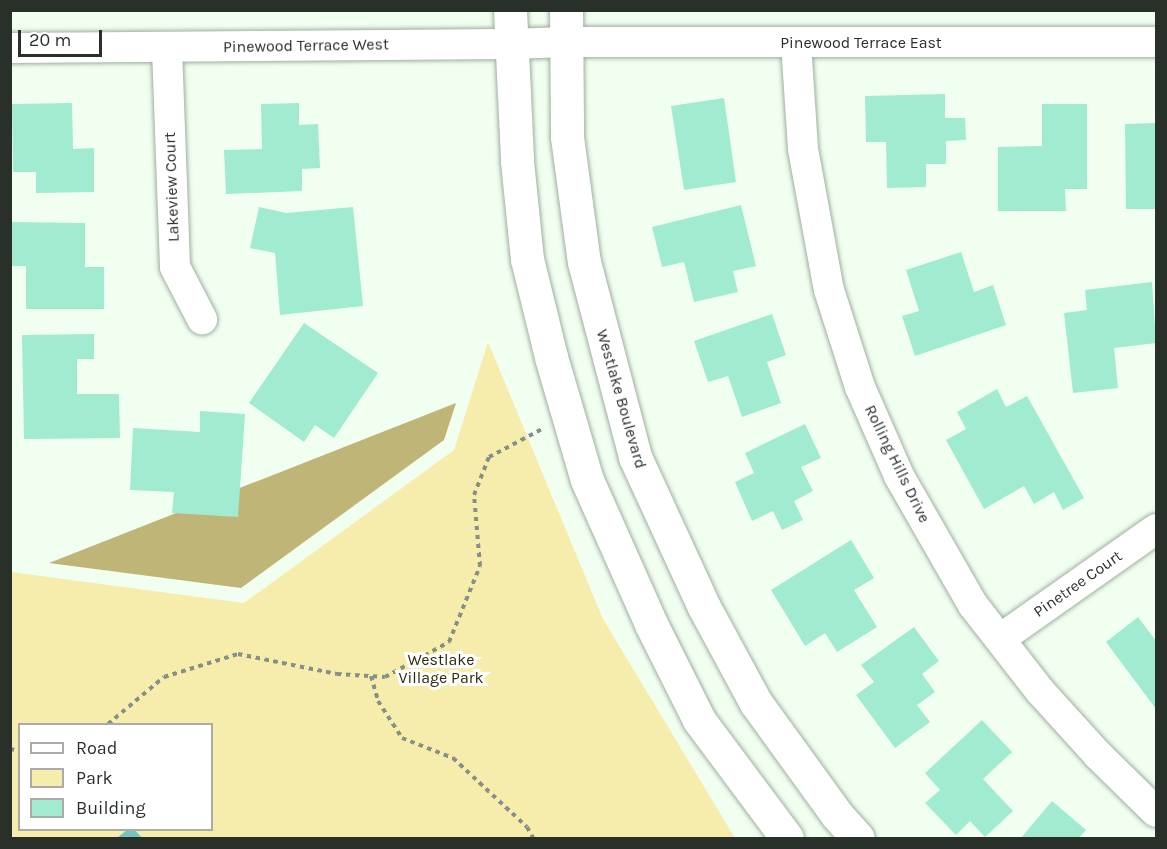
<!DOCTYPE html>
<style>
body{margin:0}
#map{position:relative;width:1167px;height:849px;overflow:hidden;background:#f1fff1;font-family:Karla,sans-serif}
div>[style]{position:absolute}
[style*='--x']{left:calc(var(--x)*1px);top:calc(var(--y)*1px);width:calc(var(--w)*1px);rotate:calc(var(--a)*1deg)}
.green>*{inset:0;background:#f6edad}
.forest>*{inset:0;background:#beb577}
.water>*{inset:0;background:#71c5c3}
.building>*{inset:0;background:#a1ebd0}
.path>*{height:4px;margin-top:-2px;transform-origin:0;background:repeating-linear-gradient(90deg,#869086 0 4.5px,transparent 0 9px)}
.roads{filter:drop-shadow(0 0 2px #9fafa0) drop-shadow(0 0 2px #9fafa0)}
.street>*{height:30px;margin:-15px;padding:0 15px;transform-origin:15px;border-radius:15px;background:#fff}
.secondary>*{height:33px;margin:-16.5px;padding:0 16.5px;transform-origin:16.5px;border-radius:16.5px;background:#fff}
span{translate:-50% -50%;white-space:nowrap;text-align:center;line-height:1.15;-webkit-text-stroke:6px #fff;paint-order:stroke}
.street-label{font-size:16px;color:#293029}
.park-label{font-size:16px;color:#2e2a0d}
.frame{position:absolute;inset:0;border:12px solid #293029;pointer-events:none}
.legend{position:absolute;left:18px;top:723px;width:195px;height:108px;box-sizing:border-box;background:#fff;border:2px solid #a9aca9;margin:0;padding:8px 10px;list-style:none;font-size:18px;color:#293029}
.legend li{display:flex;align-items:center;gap:12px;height:30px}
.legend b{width:30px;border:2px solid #a9aca9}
.scale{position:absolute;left:18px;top:30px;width:84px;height:27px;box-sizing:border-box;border:3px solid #293029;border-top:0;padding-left:8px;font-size:18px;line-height:21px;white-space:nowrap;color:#293029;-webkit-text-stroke:4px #fff;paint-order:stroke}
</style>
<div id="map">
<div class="green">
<i style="clip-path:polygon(evenodd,488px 342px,603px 619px,735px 838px,11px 838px,11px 572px,244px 603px,454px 450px,488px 342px,20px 724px,212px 724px,212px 830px,20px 830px,20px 724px)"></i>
</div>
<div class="forest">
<i style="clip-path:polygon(456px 403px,444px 440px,241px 588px,49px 563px)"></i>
</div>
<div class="water">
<i style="clip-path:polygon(127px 830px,135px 830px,142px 838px,117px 838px)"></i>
</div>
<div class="building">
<i style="clip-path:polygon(945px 94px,945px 118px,965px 118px,966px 140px,946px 141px,946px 164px,926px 164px,926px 187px,887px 188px,886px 142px,866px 142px,865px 96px)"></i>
<i style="clip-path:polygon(724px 98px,736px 182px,684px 190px,671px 106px)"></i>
<i style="clip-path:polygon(72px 103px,73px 149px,94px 148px,94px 192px,36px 193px,36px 172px,13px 172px,12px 104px)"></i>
<i style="clip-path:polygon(299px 103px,299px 125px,318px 124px,320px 168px,302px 169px,302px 191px,226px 194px,224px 150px,262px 149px,261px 104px)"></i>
<i style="clip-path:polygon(1042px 104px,1087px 104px,1087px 189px,1065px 189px,1066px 211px,998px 211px,998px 147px,1042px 146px)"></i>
<i style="clip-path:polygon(1156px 123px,1156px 209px,1126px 209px,1125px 124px)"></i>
<i style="clip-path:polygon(741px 205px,756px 266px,733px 271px,738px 292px,694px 302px,684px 262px,662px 267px,652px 227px)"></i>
<i style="clip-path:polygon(259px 207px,286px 213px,353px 207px,363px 306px,280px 315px,275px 253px,250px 248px)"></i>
<i style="clip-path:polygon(10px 222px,85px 223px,85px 267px,104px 267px,104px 309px,26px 309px,26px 266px,10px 266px)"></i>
<i style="clip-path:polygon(961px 252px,974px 292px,993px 285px,1006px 325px,915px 356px,902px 316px,919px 311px,906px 270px)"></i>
<i style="clip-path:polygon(1152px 282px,1156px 343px,1114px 348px,1118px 388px,1073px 393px,1064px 313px,1087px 310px,1085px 290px)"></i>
<i style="clip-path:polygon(772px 314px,786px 355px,767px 362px,781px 403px,742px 417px,728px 376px,708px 382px,694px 341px)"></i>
<i style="clip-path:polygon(304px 323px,378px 373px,334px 438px,315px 425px,304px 442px,249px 403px)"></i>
<i style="clip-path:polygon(94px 334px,94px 359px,77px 359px,77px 394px,119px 394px,120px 438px,24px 439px,22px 335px)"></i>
<i style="clip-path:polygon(997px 389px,1006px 407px,1027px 396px,1084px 498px,1063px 510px,1054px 492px,1034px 504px,1024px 486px,984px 509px,946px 440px,966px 429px,957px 412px)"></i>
<i style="clip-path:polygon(200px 411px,245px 414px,238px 517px,172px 513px,174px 492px,130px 490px,133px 428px,200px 432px)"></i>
<i style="clip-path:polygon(805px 424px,821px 458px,801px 467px,813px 491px,794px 501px,803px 520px,782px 530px,773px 511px,752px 521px,735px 482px,754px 473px,745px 453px)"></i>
<i style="clip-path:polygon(851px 540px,874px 578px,854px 590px,877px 627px,837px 652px,825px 633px,805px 646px,771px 590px)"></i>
<i style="clip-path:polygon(1138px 617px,1156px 641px,1156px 709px,1106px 642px)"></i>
<i style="clip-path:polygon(914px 627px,939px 661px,922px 674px,935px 692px,917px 705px,930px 722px,895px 748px,856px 695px,874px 682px,861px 665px)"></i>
<i style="clip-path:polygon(982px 720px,1012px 752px,983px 779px,1013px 811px,985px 837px,970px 821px,956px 835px,925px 803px,940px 790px,925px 773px)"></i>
<i style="clip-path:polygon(1052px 801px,1086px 830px,1079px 838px,1021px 838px)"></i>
</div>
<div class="path">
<i style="--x:371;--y:676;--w:26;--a:74"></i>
<i style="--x:378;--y:701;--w:44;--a:57"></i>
<i style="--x:402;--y:738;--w:55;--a:21.4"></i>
<i style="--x:453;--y:758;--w:101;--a:43"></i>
<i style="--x:527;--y:827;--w:13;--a:61"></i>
<i style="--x:108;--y:724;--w:73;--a:-40"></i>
<i style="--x:164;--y:677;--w:77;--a:-17.3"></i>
<i style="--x:238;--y:654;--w:101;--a:11.4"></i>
<i style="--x:337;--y:674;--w:48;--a:3.6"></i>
<i style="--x:385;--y:677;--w:73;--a:-28.7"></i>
<i style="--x:449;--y:642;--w:82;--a:-67.8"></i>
<i style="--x:480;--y:566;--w:71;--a:-94.8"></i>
<i style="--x:474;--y:495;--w:41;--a:-68.5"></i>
<i style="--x:489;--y:457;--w:60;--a:-27.8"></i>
<i style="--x:10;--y:749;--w:10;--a:11"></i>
</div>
<div class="roads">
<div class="street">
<i style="--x:796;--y:43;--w:106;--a:86.2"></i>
<i style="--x:803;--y:149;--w:143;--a:79.6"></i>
<i style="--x:829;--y:290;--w:102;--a:72.3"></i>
<i style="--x:860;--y:387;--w:97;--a:66.3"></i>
<i style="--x:899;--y:476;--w:149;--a:60.2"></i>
<i style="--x:973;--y:605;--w:109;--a:52.1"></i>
<i style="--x:1040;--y:691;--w:86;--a:47.8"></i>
<i style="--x:1098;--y:755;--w:81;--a:44.5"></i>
<i style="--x:10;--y:48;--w:500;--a:-0.46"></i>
<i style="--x:510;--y:44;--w:56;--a:-2"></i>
<i style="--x:566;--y:42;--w:590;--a:0"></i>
<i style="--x:167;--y:48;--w:219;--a:87.9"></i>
<i style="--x:175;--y:267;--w:59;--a:62.6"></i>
<i style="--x:1000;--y:639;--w:191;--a:-35.2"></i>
</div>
<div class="secondary">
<i style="--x:510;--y:10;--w:151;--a:87.3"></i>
<i style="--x:517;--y:161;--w:99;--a:84.2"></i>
<i style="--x:527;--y:259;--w:101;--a:76.2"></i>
<i style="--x:551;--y:357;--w:128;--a:73.7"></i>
<i style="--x:587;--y:480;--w:158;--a:66"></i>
<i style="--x:651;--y:624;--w:107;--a:63.4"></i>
<i style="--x:699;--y:720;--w:147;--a:53.3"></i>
<i style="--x:566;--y:10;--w:127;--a:89.5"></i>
<i style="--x:567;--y:137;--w:126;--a:82.3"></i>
<i style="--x:584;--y:262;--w:202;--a:75.3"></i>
<i style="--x:635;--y:457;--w:165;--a:65.3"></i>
<i style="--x:704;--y:607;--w:109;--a:61.6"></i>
<i style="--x:756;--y:703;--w:138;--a:54.1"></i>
<i style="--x:837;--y:815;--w:31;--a:48"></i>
</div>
</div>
<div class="street-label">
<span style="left:861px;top:43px">Pinewood Terrace East</span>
<span style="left:306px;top:46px;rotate:-1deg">Pinewood Terrace West</span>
<span style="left:172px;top:187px;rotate:-92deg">Lakeview Court</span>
<span style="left:621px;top:399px;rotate:74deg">Westlake Boulevard</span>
<span style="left:897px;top:464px;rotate:64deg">Rolling Hills Drive</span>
<span style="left:1078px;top:584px;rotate:-35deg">Pinetree Court</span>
</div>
<div class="park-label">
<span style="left:441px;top:669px">Westlake<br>Village Park</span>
</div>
<div class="frame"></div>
<ul class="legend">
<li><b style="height:8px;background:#fff"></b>Road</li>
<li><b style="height:16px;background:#f6edad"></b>Park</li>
<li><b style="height:16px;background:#a1ebd0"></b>Building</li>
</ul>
<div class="scale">20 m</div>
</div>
